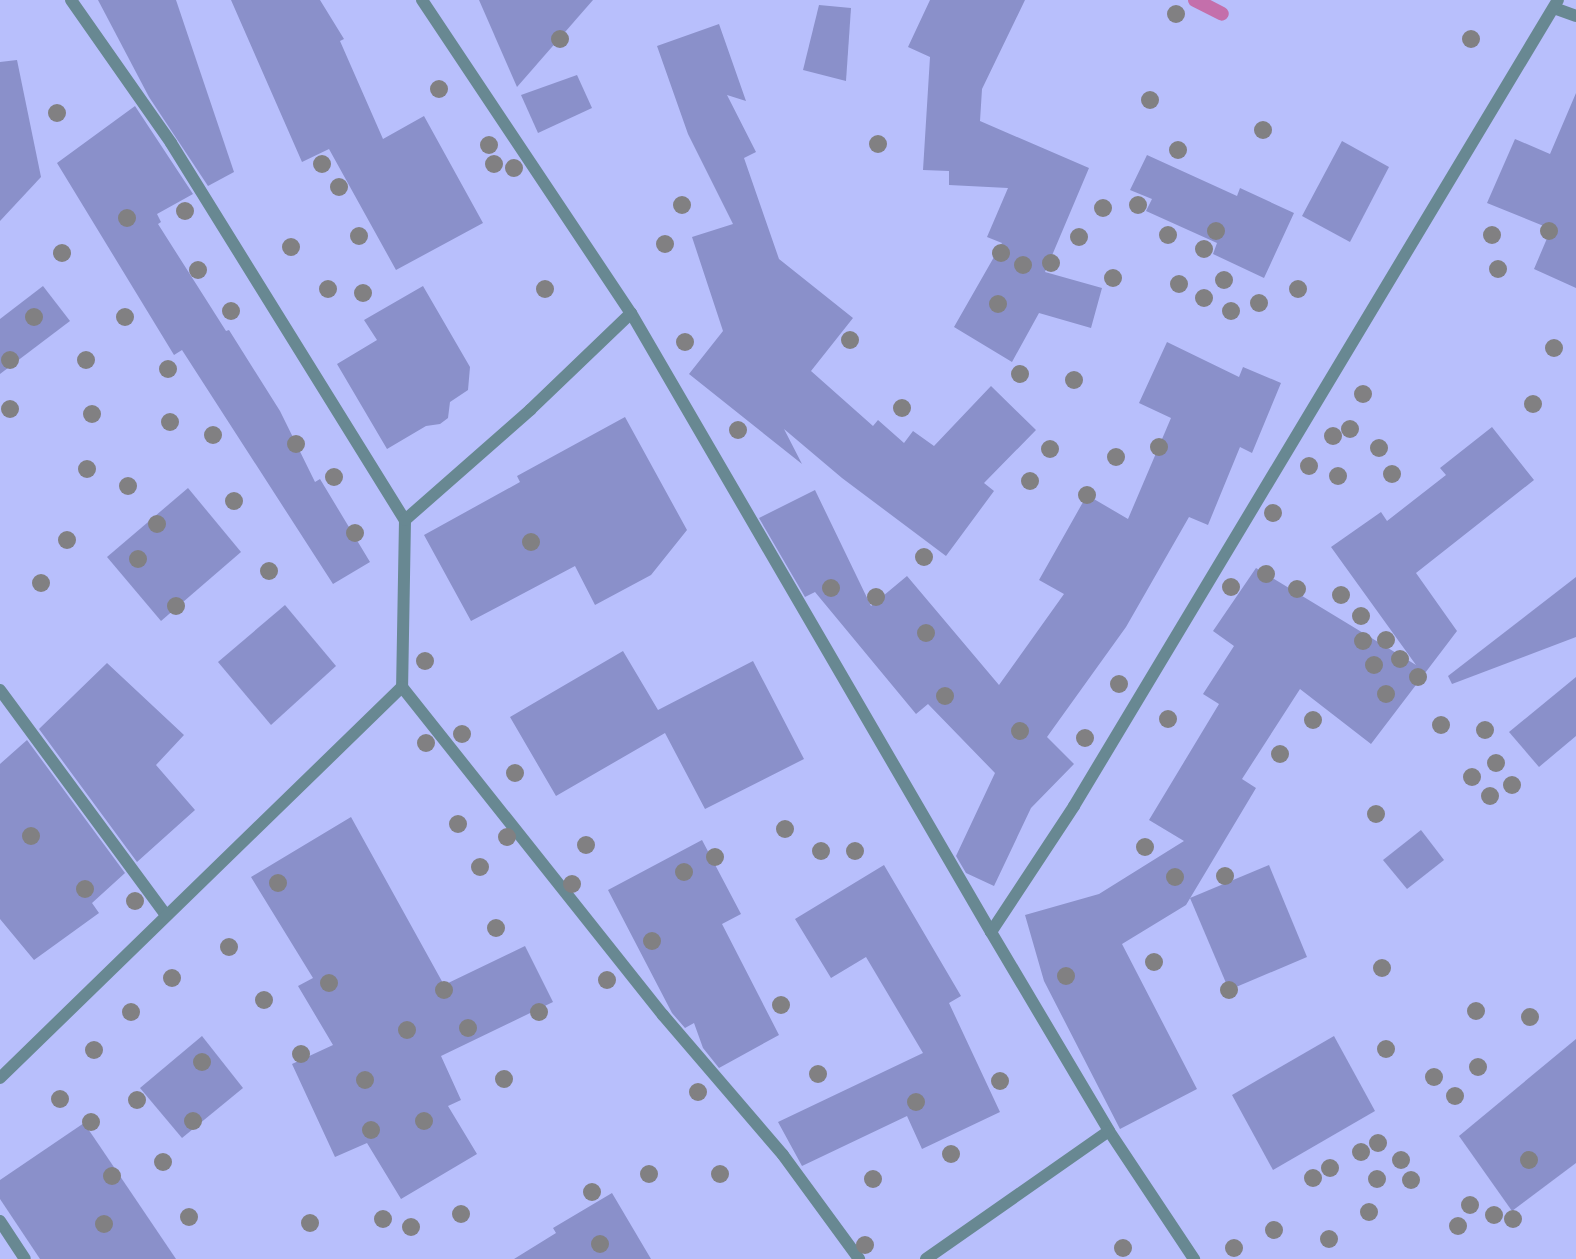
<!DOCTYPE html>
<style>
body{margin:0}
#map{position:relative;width:1576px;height:1259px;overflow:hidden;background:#b8bffc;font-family:"Times New Roman",serif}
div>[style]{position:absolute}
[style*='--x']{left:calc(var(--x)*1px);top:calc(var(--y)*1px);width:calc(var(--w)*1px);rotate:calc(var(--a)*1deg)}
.stream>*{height:14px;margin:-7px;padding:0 7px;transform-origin:7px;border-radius:7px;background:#c46fab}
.building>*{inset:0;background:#8a90ca}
.minor>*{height:12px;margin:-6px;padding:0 6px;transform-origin:6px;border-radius:6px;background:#688892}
.trees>*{width:18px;height:18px;margin:-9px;border-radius:50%;background:#818082}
span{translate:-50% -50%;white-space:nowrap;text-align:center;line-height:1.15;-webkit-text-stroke:5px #b8bffc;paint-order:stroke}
</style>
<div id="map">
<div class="stream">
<i style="--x:1195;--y:0;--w:30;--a:27"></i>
</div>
<div class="building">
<i style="clip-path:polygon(98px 0,176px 0,234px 172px,208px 186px,149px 97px)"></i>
<i style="clip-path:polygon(231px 0,320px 0,344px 39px,340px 41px,383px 139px,424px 116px,483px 223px,396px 270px,329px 149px,302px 162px)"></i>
<i style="clip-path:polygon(479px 0,593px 0,517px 87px)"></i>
<i style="clip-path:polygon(930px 0,1025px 0,982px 89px,980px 121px,1089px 168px,1045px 272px,1102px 288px,1091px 328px,1039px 313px,1012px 362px,954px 327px,1002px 243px,987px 237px,1008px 188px,949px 185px,949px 171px,923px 170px,930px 57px,908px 47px)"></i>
<i style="clip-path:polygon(819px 5px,851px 8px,846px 81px,803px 70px)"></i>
<i style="clip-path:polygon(719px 24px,746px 101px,727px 95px,756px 152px,744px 158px,779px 259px,853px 318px,811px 371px,873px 426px,878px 420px,904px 443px,913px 431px,934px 446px,991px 386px,1036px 430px,984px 483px,994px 491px,946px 556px,842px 478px,784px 429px,802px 464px,689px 374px,723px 331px,692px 237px,733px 224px,688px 134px,657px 46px)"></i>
<i style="clip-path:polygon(17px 60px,41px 177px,0 221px,0 62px)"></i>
<i style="clip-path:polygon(577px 75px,592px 108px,538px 133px,521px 95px)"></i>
<i style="clip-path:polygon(1576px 93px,1576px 288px,1534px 269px,1551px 229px,1487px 203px,1515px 139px,1550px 154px)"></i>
<i style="clip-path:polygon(135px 106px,193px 194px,157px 214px,161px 222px,158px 224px,226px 331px,229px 330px,280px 411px,315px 482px,320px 479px,370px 562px,333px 584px,182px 350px,174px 355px,57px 163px)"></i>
<i style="clip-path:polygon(1342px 141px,1389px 167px,1350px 242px,1302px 216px)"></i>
<i style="clip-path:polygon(1147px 155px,1237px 196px,1240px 188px,1294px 213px,1264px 278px,1213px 254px,1217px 243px,1146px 211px,1152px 199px,1130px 190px)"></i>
<i style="clip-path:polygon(43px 286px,70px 321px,0 374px,0 319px)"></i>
<i style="clip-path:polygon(423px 286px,470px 367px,468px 390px,450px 402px,448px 418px,440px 424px,426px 426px,387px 449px,337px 364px,377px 340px,364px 320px)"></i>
<i style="clip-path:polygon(1167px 342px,1239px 377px,1243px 367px,1281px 383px,1252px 453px,1240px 447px,1208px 525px,1189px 517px,1126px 627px,1047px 737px,1074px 764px,1031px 808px,994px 886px,966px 873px,956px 856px,995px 773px,928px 704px,916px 714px,815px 592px,805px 597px,759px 518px,815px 490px,871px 606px,907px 576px,999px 685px,1064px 594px,1039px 580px,1087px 495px,1128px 519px,1171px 418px,1139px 403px)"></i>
<i style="clip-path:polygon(625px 417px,687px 530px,651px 575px,595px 605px,575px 566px,471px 621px,424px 535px,520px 482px,517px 476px)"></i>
<i style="clip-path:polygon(1492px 427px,1534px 480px,1416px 573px,1457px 631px,1371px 744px,1300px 689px,1242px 779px,1256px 788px,1186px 905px,1122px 944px,1197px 1089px,1120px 1129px,1044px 981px,1025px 915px,1099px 894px,1184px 841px,1149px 820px,1219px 704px,1203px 694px,1234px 646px,1213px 631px,1256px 568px,1416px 665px,1331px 547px,1381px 512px,1387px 521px,1446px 475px,1440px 468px)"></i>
<i style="clip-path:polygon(188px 488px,241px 552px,161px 621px,107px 557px)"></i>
<i style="clip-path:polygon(1576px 577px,1576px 637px,1452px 684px,1448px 676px)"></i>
<i style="clip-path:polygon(285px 605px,336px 666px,271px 725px,218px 662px)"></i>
<i style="clip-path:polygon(623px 651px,658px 710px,753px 661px,804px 759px,705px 809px,665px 733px,556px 796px,510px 717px)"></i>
<i style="clip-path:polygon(107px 663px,184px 735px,156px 765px,195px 810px,137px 862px,39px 729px)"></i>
<i style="clip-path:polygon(1576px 677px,1576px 736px,1539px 767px,1509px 732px)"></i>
<i style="clip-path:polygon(27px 740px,125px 873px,92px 903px,99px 913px,34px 960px,0 919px,0 764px)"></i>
<i style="clip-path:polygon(351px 817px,444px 985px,525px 946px,553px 1002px,441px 1056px,461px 1100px,448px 1106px,477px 1154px,401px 1199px,367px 1143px,335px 1157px,292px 1064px,333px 1045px,298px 986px,313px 978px,251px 877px)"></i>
<i style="clip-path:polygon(1421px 830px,1444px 860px,1407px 889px,1383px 860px)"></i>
<i style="clip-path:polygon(702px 840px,741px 914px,722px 924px,779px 1035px,719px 1068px,703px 1048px,694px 1023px,685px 1028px,672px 1013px,608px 890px)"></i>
<i style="clip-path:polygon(884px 865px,961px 996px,949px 1003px,1000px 1112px,922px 1149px,907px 1116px,802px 1166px,778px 1122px,923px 1053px,866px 957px,831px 978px,795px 919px)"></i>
<i style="clip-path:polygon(1269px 865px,1307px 957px,1229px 990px,1190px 898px)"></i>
<i style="clip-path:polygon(202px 1036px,243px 1088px,182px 1138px,140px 1088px)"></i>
<i style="clip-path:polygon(1334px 1036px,1375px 1111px,1273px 1170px,1232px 1095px)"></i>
<i style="clip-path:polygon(1576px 1039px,1576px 1163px,1512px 1211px,1459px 1136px)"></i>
<i style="clip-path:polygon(84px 1123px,99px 1145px,176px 1259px,40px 1259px,0 1199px,0 1180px)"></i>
<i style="clip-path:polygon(612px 1193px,651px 1259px,514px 1259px,556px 1233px,553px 1228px)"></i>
</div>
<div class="minor">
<i style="--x:71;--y:0;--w:174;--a:55"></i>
<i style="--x:171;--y:143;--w:444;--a:58.2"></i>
<i style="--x:405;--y:520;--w:167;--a:91"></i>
<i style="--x:402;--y:687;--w:419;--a:51.5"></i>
<i style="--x:663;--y:1015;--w:184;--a:49.4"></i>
<i style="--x:783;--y:1155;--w:129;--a:53.8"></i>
<i style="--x:422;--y:0;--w:376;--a:56.3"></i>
<i style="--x:631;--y:313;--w:716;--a:59.82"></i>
<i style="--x:991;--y:932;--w:231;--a:59.3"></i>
<i style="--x:1109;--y:1131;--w:154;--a:56.4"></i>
<i style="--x:1554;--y:8;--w:23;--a:20"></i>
<i style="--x:405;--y:520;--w:167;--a:-41.3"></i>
<i style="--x:530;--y:410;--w:140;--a:-43.8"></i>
<i style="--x:0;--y:690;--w:280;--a:53.6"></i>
<i style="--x:991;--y:932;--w:151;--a:-56.6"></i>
<i style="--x:1074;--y:806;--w:940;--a:-59.02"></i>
<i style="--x:0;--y:1078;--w:561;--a:-44.21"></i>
<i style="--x:0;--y:1221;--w:45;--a:56.7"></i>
<i style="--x:926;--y:1259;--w:223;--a:-35"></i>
</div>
<div class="trees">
<i style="left:1176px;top:14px"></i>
<i style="left:560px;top:39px"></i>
<i style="left:1471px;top:39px"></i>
<i style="left:439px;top:89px"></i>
<i style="left:1150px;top:100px"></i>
<i style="left:57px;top:113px"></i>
<i style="left:1263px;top:130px"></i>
<i style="left:878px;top:144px"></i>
<i style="left:489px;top:145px"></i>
<i style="left:1178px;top:150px"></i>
<i style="left:322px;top:164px"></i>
<i style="left:494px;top:164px"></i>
<i style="left:514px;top:168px"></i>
<i style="left:339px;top:187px"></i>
<i style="left:682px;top:205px"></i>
<i style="left:1138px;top:205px"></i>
<i style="left:1103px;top:208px"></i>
<i style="left:185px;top:211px"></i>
<i style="left:127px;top:218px"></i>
<i style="left:1216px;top:231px"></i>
<i style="left:1549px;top:231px"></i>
<i style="left:1168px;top:235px"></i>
<i style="left:1492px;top:235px"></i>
<i style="left:359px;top:236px"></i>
<i style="left:1079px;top:237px"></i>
<i style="left:665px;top:244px"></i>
<i style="left:291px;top:247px"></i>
<i style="left:1204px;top:249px"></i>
<i style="left:62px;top:253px"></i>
<i style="left:1001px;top:253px"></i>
<i style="left:1051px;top:263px"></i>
<i style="left:1023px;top:265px"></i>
<i style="left:1498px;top:269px"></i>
<i style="left:198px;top:270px"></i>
<i style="left:1113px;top:278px"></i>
<i style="left:1224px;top:280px"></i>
<i style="left:1179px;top:284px"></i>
<i style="left:328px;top:289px"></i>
<i style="left:545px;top:289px"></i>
<i style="left:1298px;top:289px"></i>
<i style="left:363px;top:293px"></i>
<i style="left:1204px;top:298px"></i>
<i style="left:1259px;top:303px"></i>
<i style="left:998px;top:304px"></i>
<i style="left:231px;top:311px"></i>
<i style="left:1231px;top:311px"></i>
<i style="left:34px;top:317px"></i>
<i style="left:125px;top:317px"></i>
<i style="left:850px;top:340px"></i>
<i style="left:685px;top:342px"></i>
<i style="left:1554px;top:348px"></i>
<i style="left:10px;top:360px"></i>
<i style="left:86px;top:360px"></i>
<i style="left:168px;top:369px"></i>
<i style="left:1020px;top:374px"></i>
<i style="left:1074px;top:380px"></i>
<i style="left:1363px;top:394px"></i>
<i style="left:1533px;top:404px"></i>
<i style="left:902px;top:408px"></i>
<i style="left:10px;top:409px"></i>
<i style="left:92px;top:414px"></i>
<i style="left:170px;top:422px"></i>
<i style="left:1350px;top:429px"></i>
<i style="left:738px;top:430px"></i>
<i style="left:213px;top:435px"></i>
<i style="left:1333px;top:436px"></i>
<i style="left:296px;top:444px"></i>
<i style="left:1159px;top:447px"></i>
<i style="left:1379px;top:448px"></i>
<i style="left:1050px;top:449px"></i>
<i style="left:1116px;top:457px"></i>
<i style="left:1309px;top:466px"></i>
<i style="left:87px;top:469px"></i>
<i style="left:1392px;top:474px"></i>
<i style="left:1338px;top:476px"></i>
<i style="left:334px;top:477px"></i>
<i style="left:1030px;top:481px"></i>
<i style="left:128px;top:486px"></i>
<i style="left:1087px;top:495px"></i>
<i style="left:234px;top:501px"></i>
<i style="left:1273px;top:513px"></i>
<i style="left:157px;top:524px"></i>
<i style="left:355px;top:533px"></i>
<i style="left:67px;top:540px"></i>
<i style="left:531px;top:542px"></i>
<i style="left:924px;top:557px"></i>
<i style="left:138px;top:559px"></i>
<i style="left:269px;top:571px"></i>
<i style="left:1266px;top:574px"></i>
<i style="left:41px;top:583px"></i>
<i style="left:1231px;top:587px"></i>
<i style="left:831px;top:588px"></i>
<i style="left:1297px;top:589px"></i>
<i style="left:1341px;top:595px"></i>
<i style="left:876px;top:597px"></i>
<i style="left:176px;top:606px"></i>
<i style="left:1361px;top:616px"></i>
<i style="left:926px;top:633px"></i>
<i style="left:1386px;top:640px"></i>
<i style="left:1363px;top:641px"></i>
<i style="left:1400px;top:659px"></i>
<i style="left:425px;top:661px"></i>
<i style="left:1374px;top:665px"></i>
<i style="left:1418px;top:677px"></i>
<i style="left:1119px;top:684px"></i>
<i style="left:1386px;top:694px"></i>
<i style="left:945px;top:696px"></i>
<i style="left:1168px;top:719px"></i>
<i style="left:1313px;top:720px"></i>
<i style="left:1441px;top:725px"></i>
<i style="left:1485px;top:730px"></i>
<i style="left:1020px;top:731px"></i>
<i style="left:462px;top:734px"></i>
<i style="left:1085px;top:738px"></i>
<i style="left:426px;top:743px"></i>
<i style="left:1280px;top:754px"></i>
<i style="left:1496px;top:763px"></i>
<i style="left:515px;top:773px"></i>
<i style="left:1472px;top:777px"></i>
<i style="left:1512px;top:785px"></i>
<i style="left:1490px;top:796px"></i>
<i style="left:1376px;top:814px"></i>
<i style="left:458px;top:824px"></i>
<i style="left:785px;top:829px"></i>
<i style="left:31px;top:836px"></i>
<i style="left:507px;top:837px"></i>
<i style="left:586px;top:845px"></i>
<i style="left:1145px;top:847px"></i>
<i style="left:821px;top:851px"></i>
<i style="left:855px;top:851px"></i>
<i style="left:715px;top:857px"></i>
<i style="left:480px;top:867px"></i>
<i style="left:684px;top:872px"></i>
<i style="left:1225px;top:876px"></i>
<i style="left:1175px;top:877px"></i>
<i style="left:278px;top:883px"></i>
<i style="left:572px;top:884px"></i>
<i style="left:85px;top:889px"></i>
<i style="left:135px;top:901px"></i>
<i style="left:496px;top:928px"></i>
<i style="left:652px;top:941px"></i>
<i style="left:229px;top:947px"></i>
<i style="left:1154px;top:962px"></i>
<i style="left:1382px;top:968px"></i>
<i style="left:1066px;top:976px"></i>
<i style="left:172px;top:978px"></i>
<i style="left:607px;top:980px"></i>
<i style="left:329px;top:983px"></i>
<i style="left:444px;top:990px"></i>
<i style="left:1229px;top:990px"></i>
<i style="left:264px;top:1000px"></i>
<i style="left:781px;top:1005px"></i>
<i style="left:1476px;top:1011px"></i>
<i style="left:131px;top:1012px"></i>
<i style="left:539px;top:1012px"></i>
<i style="left:1530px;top:1017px"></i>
<i style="left:468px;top:1028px"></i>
<i style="left:407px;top:1030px"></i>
<i style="left:1386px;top:1049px"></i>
<i style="left:94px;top:1050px"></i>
<i style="left:301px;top:1054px"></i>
<i style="left:202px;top:1062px"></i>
<i style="left:1478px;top:1067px"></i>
<i style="left:818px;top:1074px"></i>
<i style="left:1434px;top:1077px"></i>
<i style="left:504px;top:1079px"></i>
<i style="left:365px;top:1080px"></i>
<i style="left:1000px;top:1081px"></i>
<i style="left:698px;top:1092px"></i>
<i style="left:1455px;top:1096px"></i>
<i style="left:60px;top:1099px"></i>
<i style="left:137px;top:1100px"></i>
<i style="left:916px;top:1102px"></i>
<i style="left:193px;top:1121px"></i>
<i style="left:424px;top:1121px"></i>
<i style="left:91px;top:1122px"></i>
<i style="left:371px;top:1130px"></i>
<i style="left:1378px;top:1143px"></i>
<i style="left:1361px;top:1152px"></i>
<i style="left:951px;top:1154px"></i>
<i style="left:1401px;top:1160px"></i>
<i style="left:1529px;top:1160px"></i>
<i style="left:163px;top:1162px"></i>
<i style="left:1330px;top:1168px"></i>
<i style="left:649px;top:1174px"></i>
<i style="left:720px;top:1174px"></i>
<i style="left:112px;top:1176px"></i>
<i style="left:1313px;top:1178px"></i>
<i style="left:873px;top:1179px"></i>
<i style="left:1377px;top:1179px"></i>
<i style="left:1411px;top:1180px"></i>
<i style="left:592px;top:1192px"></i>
<i style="left:1470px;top:1205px"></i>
<i style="left:1369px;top:1212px"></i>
<i style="left:461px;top:1214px"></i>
<i style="left:1494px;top:1215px"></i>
<i style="left:189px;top:1217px"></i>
<i style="left:383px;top:1219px"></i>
<i style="left:1513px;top:1219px"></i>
<i style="left:310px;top:1223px"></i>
<i style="left:104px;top:1224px"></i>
<i style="left:1458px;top:1226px"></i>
<i style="left:411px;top:1227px"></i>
<i style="left:1274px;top:1230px"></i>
<i style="left:1329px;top:1239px"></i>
<i style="left:600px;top:1244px"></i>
<i style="left:865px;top:1245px"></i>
<i style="left:1123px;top:1248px"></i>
<i style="left:1234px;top:1248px"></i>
</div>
</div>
